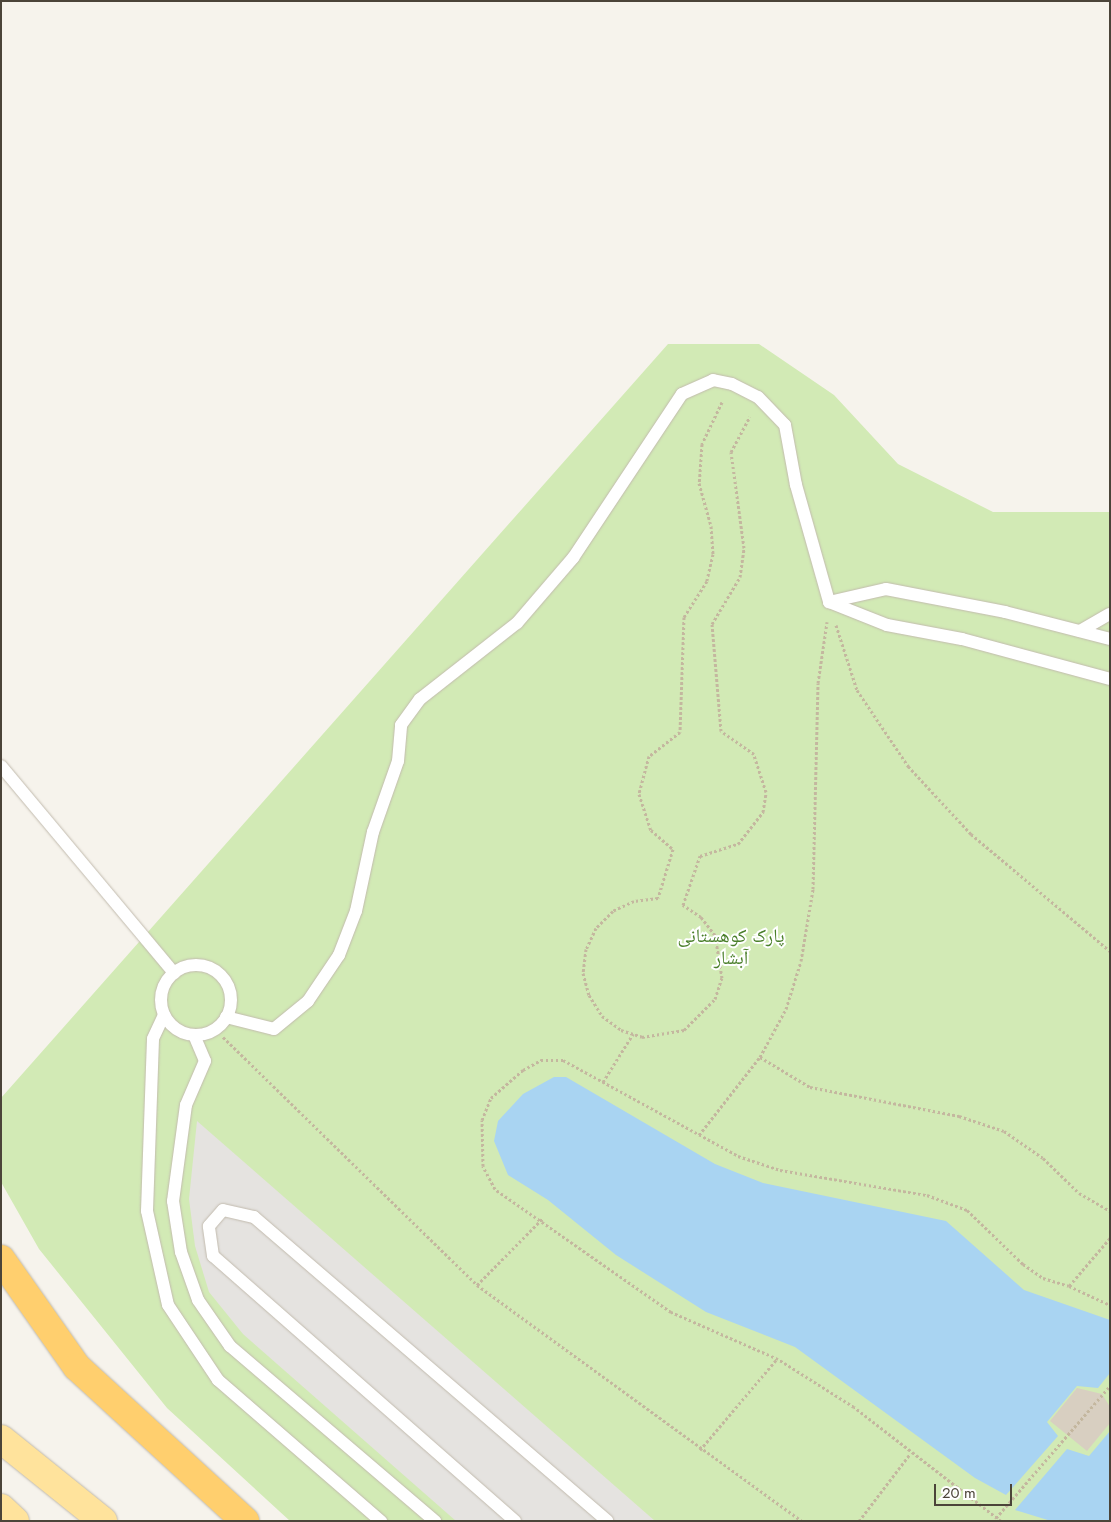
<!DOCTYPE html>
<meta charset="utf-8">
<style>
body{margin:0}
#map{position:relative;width:1111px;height:1522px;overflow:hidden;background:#f6f3ec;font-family:Jost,"Noto Naskh Arabic",sans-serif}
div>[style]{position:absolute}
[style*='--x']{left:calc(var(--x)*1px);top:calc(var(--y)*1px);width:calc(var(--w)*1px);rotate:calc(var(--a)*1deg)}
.green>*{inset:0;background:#d2eab5}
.parking>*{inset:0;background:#e5e3e0}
.water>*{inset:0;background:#a9d4f2}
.building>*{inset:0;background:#d8cfc1}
.path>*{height:3px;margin-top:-1.5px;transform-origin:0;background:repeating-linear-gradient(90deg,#c4b79f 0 2.5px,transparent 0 5px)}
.roads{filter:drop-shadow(0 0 1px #c2bbae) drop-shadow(0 0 1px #c2bbae)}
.lane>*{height:12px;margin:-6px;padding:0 6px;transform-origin:6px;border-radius:6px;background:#fff}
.lane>.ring{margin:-6px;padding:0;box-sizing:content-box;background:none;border:12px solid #fff;border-radius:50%}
.primary>*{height:28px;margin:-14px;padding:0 14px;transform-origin:14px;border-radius:14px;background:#ffe39c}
.highway>*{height:28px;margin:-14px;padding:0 14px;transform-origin:14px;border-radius:14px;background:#ffcf6e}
span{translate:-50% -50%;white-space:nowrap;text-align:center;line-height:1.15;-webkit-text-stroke:4px #fff;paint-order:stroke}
.park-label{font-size:19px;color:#4a7f2a}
.frame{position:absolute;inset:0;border:2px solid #4b4439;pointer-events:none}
.scale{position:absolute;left:934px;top:1484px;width:78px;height:22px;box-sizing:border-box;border:2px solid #4b4439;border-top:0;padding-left:6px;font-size:15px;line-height:18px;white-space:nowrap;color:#4b4439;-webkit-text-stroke:4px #fff;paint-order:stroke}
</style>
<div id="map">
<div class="green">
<i style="clip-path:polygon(668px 344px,759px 344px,834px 395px,898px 464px,993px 512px,1110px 512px,1110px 1521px,290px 1521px,167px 1408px,39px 1249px,1px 1182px,1px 1098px)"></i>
</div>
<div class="parking">
<i style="clip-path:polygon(197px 1121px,655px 1521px,456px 1521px,243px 1334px,209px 1292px,195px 1246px,189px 1199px)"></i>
</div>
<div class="water">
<i style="clip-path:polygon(554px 1077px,566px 1077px,715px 1164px,763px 1183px,946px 1221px,1024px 1290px,1110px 1320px,1110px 1373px,1098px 1388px,1077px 1386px,1047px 1422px,1058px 1436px,1006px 1495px,975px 1478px,795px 1347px,706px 1312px,616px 1255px,548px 1200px,508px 1175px,494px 1141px,498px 1121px,523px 1094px)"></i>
<i style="clip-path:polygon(1110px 1431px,1110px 1521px,1051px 1521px,1015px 1510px,1067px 1449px,1089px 1456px)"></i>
</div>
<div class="building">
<i style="clip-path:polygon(1077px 1388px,1102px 1394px,1110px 1407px,1110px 1423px,1087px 1451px,1050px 1421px)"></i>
</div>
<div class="path">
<i style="--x:722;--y:402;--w:47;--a:115.5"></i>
<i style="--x:702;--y:444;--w:39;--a:94"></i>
<i style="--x:699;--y:483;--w:45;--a:74.4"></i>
<i style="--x:711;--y:526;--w:28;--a:86"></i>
<i style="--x:713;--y:554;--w:28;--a:103"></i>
<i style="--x:707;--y:581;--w:43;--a:122.6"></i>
<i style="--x:684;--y:617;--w:115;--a:92"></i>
<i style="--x:680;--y:732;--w:39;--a:142"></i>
<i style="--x:649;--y:756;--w:39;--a:105"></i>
<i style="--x:639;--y:794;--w:38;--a:72"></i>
<i style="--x:651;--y:830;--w:29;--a:41"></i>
<i style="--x:673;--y:849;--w:51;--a:107"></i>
<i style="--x:658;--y:898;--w:24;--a:173"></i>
<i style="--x:634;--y:901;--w:23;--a:155"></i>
<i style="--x:613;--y:911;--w:24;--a:135"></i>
<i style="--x:596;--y:928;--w:23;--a:115"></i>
<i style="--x:586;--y:949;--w:24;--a:97"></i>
<i style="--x:583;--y:973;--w:23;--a:75"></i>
<i style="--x:589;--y:995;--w:25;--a:58"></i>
<i style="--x:602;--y:1016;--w:24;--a:36"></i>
<i style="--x:621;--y:1030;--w:22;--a:18"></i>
<i style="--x:642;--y:1037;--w:43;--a:-9.5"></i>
<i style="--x:684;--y:1030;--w:44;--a:-45"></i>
<i style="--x:715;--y:999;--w:22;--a:-72"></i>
<i style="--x:722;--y:978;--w:44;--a:-99.2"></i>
<i style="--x:715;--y:935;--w:23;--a:-128"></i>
<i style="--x:701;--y:917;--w:22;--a:-146"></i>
<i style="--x:683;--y:905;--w:52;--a:-70.9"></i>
<i style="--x:700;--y:856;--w:40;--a:-18"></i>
<i style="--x:738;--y:844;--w:41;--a:-52"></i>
<i style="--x:763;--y:812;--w:20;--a:-81"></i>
<i style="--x:766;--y:792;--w:40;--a:-108"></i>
<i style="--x:754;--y:754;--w:40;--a:-145.1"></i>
<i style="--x:721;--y:731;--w:107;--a:-94.8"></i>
<i style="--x:712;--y:624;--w:55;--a:-59.2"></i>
<i style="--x:740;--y:577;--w:29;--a:-82"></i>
<i style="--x:744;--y:548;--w:97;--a:-97.7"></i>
<i style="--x:731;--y:452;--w:40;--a:-62"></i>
<i style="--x:836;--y:625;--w:68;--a:72.1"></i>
<i style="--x:857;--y:690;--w:92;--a:56.1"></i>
<i style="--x:908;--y:766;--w:93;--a:47.2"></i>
<i style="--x:971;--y:834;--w:182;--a:40.1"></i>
<i style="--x:223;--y:1037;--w:355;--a:44.3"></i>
<i style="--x:477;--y:1285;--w:402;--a:36"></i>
<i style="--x:760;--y:1057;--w:58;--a:31"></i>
<i style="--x:810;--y:1087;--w:152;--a:11"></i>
<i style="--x:959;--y:1116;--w:47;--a:18.4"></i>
<i style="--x:1004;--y:1131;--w:47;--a:34.7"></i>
<i style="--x:1043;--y:1158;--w:50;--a:44.2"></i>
<i style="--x:1079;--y:1193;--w:36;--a:30"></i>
<i style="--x:603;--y:1082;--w:57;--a:-58"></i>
<i style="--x:699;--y:1135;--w:99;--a:-52"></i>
<i style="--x:760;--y:1057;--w:55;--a:-61.6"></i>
<i style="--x:786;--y:1009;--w:50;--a:-72.6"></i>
<i style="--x:801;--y:961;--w:73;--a:-80.5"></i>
<i style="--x:813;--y:889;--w:206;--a:-88.6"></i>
<i style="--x:818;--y:683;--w:62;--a:-81.6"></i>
<i style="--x:1110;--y:1238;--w:63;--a:130.5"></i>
<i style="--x:1069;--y:1286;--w:45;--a:24.9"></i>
<i style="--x:477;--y:1285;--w:94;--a:-45.4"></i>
<i style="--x:700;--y:1450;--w:119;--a:-49.8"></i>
<i style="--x:996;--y:1518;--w:174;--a:-49.2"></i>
<i style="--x:859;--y:1521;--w:84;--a:-52.7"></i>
<i style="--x:1001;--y:1521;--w:186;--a:-142.2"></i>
<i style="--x:854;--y:1407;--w:90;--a:-147.7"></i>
<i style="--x:778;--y:1359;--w:117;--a:-156.3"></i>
<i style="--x:671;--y:1312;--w:215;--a:-145.1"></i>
<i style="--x:495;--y:1189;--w:26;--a:-118"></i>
<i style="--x:483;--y:1166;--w:46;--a:-91.2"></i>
<i style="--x:482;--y:1120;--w:24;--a:-68"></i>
<i style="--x:491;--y:1098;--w:43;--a:-41.2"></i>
<i style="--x:523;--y:1070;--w:21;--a:-29"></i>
<i style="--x:541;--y:1060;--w:22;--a:0"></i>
<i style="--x:563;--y:1060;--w:200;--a:28.7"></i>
<i style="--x:738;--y:1156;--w:44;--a:18.4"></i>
<i style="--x:780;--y:1170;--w:149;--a:9.7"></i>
<i style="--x:927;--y:1195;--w:43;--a:20.6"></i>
<i style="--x:967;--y:1210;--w:78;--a:44"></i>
<i style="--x:1023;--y:1264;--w:24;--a:35"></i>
<i style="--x:1043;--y:1278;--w:27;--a:17"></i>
</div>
<div class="roads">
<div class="lane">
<i style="--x:829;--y:602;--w:62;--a:21.6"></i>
<i style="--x:887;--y:625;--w:76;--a:10.6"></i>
<i style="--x:962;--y:639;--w:153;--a:15.1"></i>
<i style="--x:829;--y:602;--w:58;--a:-12.8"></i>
<i style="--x:886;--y:589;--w:121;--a:10.9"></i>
<i style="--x:1005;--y:612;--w:108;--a:14.4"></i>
<i style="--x:1080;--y:631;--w:34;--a:-30"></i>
<i style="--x:1;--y:766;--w:270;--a:50.1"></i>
<i class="ring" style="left:161px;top:965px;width:58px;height:58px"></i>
<i style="--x:164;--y:1015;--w:26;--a:115"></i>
<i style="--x:153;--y:1039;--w:172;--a:92"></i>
<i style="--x:147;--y:1211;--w:96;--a:77.4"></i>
<i style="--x:168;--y:1305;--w:90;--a:56.3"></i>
<i style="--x:218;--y:1380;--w:216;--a:40.9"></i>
<i style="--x:226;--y:1017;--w:49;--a:14"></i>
<i style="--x:274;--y:1029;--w:44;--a:-39.5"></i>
<i style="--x:308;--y:1001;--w:55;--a:-56"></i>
<i style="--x:339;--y:955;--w:47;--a:-68.9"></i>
<i style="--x:356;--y:911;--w:81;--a:-77.9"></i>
<i style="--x:373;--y:832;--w:75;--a:-70.6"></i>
<i style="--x:398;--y:761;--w:36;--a:-85"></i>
<i style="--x:401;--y:725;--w:32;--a:-54"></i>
<i style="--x:420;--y:699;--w:123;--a:-38.1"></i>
<i style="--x:517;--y:623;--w:86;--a:-49.3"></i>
<i style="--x:573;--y:558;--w:197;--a:-56.4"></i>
<i style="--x:682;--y:394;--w:34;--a:-24"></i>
<i style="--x:713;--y:380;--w:19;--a:12"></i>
<i style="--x:732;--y:384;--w:29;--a:27"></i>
<i style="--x:758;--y:397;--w:39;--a:46"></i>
<i style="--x:785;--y:425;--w:61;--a:79.6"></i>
<i style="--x:796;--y:485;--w:122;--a:74.2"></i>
<i style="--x:194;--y:1035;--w:28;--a:67"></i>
<i style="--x:205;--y:1061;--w:48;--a:113.4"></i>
<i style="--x:186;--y:1105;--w:97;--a:97.7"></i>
<i style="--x:173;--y:1201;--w:52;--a:81.1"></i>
<i style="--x:181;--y:1252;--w:51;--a:70.5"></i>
<i style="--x:198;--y:1300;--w:56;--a:55.2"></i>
<i style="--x:230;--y:1346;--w:270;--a:40.5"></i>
<i style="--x:515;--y:1521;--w:402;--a:-138.7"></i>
<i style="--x:213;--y:1256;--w:30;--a:-98"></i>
<i style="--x:209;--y:1226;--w:21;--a:-49"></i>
<i style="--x:223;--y:1210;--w:32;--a:13"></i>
<i style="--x:254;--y:1217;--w:466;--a:40.7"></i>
</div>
<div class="primary">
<i style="--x:1;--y:1439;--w:131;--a:38.8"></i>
<i style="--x:1;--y:1508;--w:19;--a:43"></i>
</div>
<div class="highway">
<i style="--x:1;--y:1259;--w:132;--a:54.9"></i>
<i style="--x:77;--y:1367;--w:228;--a:42.5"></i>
</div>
</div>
<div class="park-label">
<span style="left:731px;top:947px">پارک کوهستانی<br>آبشار</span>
</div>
<div class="frame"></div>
<div class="scale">20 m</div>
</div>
